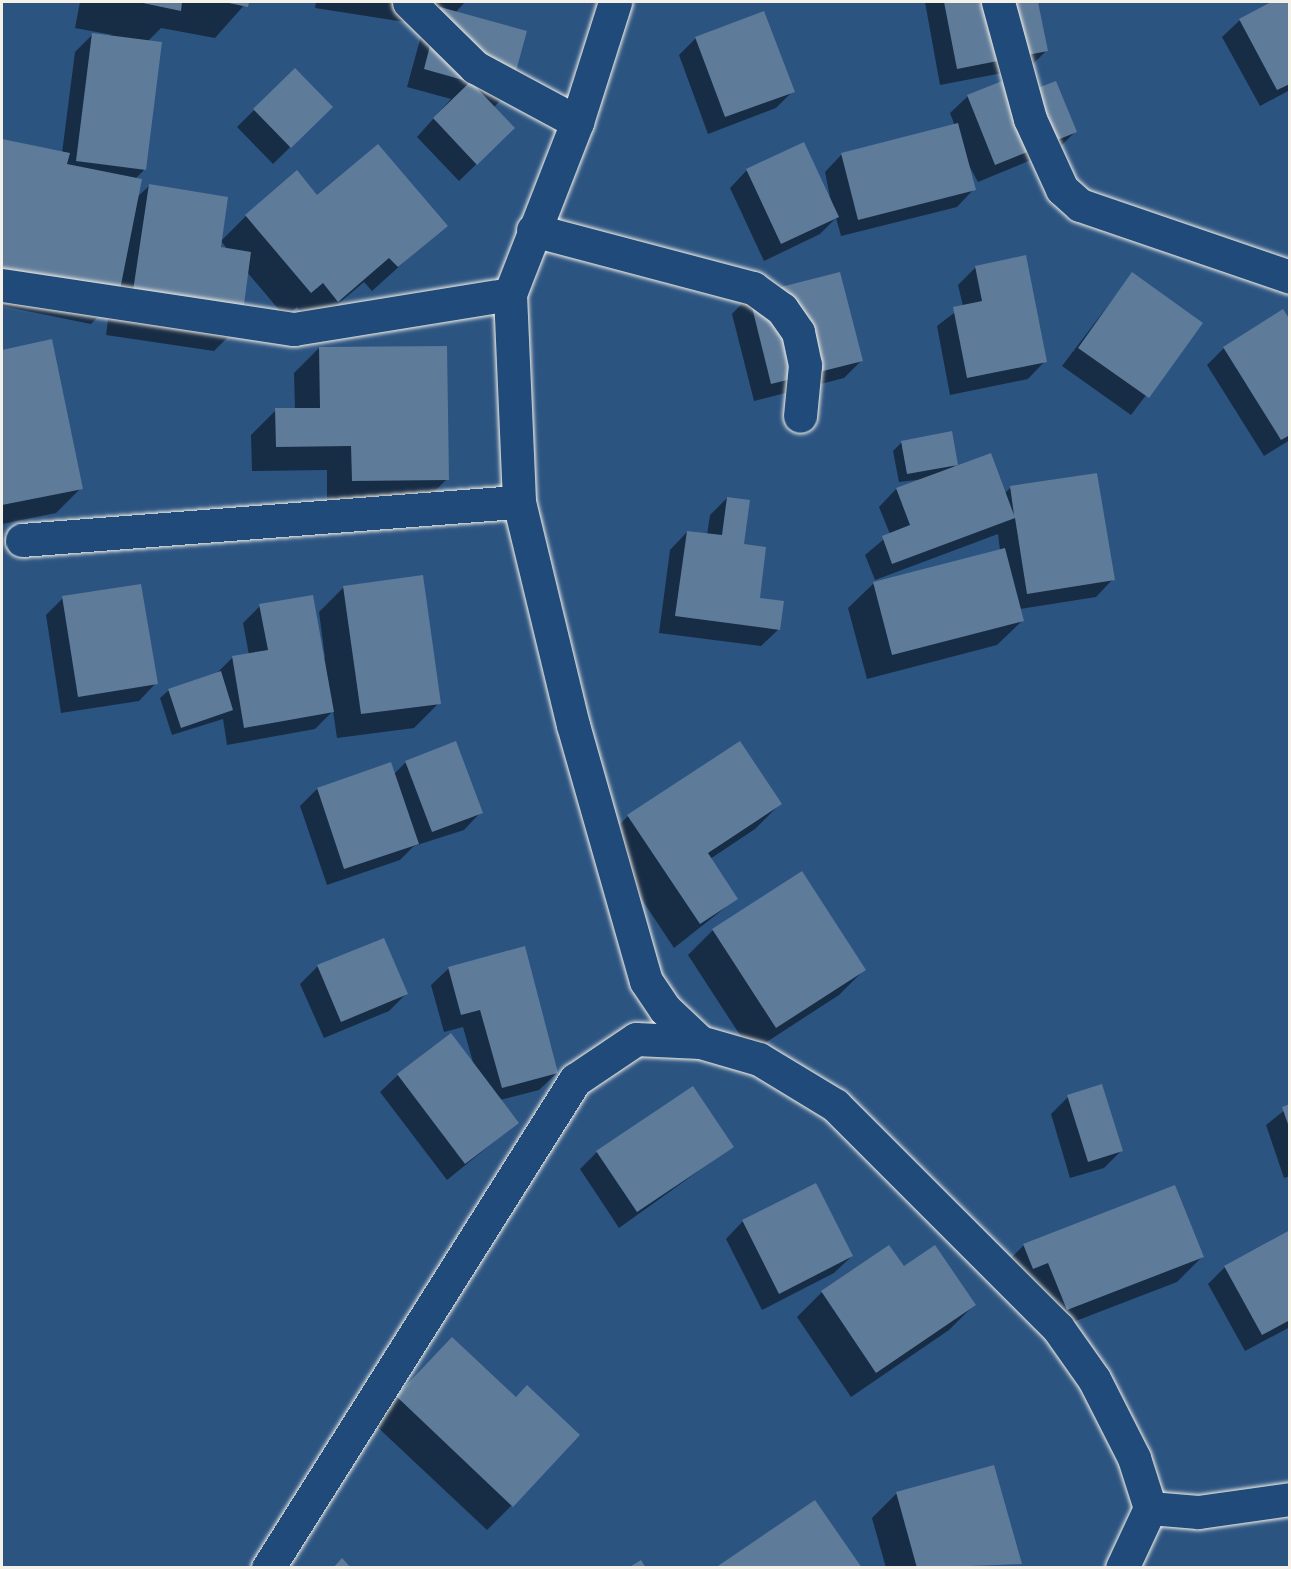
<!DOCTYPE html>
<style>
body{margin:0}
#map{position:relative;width:1291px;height:1569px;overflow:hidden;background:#2c5481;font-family:"Playpen Sans",sans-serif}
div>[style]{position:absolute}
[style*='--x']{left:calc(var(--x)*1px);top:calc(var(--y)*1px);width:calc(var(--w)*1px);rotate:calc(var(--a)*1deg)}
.shadow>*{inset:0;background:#0007}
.building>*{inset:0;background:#5e7b9a}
.roads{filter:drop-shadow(0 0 2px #f4f1e8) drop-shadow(0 0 2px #f4f1e8)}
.minor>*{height:33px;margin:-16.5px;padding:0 16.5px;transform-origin:16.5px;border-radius:16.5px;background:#1f4a7a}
span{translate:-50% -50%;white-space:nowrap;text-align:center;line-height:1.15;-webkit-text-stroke:4.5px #1f4a7a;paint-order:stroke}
.frame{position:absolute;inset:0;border:3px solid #f4f1e8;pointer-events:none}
</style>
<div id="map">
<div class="shadow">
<i style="clip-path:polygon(80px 2px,247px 2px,215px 38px,161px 28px,147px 42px,145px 169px,135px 179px,136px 198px,149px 186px,219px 248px,228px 250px,221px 241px,246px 216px,317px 197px,445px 225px,372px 291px,364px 282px,312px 326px,297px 307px,285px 317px,247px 272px,239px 326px,214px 351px,106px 335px,110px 305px,91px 324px,2px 306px,2px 141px,62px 153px,75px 52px,92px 35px,113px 35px,75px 28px)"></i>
<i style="clip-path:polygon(316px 2px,465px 2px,455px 13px,509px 92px,494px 107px,496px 145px,459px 181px,417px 137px,451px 99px,407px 87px,424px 25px,315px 8px)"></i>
<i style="clip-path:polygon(1037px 2px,1046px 51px,1029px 68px,940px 85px,925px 2px)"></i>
<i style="clip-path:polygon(1274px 2px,1290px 2px,1290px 90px,1260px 106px,1222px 37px,1240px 20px)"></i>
<i style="clip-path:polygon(696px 38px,793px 91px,776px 108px,708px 134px,679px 55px)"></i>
<i style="clip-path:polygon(295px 70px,331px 107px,273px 164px,237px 127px)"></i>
<i style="clip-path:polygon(968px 96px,1075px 132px,1058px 149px,978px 182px,966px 160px,974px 189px,957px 207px,841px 236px,836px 218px,820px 234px,764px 261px,730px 188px,747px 170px,831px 202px,825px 172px,842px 154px,955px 126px,950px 113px)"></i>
<i style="clip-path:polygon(976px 267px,1045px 361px,1028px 379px,950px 395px,937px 326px,963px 306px,958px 285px)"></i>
<i style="clip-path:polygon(1132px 274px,1201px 323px,1131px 415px,1062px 366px)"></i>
<i style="clip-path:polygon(749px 296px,861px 361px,844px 378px,754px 401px,732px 314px)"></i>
<i style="clip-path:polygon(1290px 322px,1290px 440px,1264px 456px,1207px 365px,1224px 348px)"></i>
<i style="clip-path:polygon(51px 341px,81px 488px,56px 513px,2px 524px,2px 351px)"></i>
<i style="clip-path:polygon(319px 348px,447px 479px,422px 504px,327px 506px,327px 470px,252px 471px,251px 435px,276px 410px,295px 410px,294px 373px)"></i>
<i style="clip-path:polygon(902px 442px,956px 464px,951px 469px,1005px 493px,1010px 488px,1113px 579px,1096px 597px,1020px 609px,1023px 620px,997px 645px,867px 679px,848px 608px,874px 583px,1000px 550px,998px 534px,875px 580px,865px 555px,890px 534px,879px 507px,896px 489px,925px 479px,899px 482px,893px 451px)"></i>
<i style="clip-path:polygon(727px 498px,758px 599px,779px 629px,761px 646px,659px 633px,670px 550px,687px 532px,707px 535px,710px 515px)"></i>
<i style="clip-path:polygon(344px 587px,439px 703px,414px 728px,337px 738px,333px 711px,315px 729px,227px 745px,223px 719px,172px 735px,160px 698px,169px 690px,216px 674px,232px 658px,249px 655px,243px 623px,260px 606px,325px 658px,319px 612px)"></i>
<i style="clip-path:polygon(63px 598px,156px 683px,139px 701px,61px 713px,46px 615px)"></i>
<i style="clip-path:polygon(406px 762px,481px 812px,464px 830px,414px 846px,400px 860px,327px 885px,300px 806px,317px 789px,394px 774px)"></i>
<i style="clip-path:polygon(780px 804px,755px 829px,710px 859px,736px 899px,674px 948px,603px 841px,628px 816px)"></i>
<i style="clip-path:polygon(713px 930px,864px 970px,839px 995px,751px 1052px,688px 955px)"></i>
<i style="clip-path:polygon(383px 939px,406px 994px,389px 1011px,324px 1038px,300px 984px,318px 966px)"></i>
<i style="clip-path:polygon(449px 968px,557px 1073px,539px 1090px,500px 1100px,517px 1123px,447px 1180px,380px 1092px,398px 1075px,474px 1066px,463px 1027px,444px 1032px,431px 985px)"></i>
<i style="clip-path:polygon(1068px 1097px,1121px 1151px,1104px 1168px,1070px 1178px,1051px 1114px)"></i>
<i style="clip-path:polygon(1290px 1106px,1290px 1176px,1284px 1178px,1266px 1125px)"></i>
<i style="clip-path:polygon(732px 1147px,619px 1228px,580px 1169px,597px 1152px)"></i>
<i style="clip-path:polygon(743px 1221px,852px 1256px,834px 1273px,762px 1310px,726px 1239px)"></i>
<i style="clip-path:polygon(1290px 1232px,1290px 1327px,1245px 1351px,1208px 1284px,1225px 1267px)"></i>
<i style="clip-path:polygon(1024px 1245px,1202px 1257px,1177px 1282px,1042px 1334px,999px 1270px)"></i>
<i style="clip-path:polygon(889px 1247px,904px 1268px,974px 1305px,949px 1330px,851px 1397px,797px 1317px,822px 1292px)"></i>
<i style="clip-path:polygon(427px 1364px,512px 1505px,487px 1530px,372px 1422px)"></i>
<i style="clip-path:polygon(897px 1493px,1020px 1564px,886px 1568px,872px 1518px)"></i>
</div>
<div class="building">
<i style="clip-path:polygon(138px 2px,182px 2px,181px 11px)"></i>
<i style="clip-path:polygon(224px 2px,249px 2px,248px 7px)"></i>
<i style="clip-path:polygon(944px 2px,1038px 2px,1048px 51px,957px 69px)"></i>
<i style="clip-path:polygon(1271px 2px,1290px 2px,1290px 84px,1277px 90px,1239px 19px)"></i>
<i style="clip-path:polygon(440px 7px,527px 31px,510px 93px,472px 83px,515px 128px,477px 165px,433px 118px,470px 82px,424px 69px)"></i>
<i style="clip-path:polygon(764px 11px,795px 92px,725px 117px,695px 37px)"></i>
<i style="clip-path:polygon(92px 33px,162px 42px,146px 170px,76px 161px)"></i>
<i style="clip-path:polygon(295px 68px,333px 107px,291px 148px,253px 109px)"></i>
<i style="clip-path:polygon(1020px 74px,1027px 92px,1056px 81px,1077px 132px,995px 165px,967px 95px)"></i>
<i style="clip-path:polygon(958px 123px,976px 190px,858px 220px,841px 153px)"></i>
<i style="clip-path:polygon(2px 139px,70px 153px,67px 164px,142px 179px,118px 300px,2px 276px)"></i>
<i style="clip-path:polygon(804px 142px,839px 217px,781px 244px,746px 169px)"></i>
<i style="clip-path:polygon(378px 144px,448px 226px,398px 267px,389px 258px,338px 302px,323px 283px,311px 293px,245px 215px,297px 170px,317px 195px)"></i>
<i style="clip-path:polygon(149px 184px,228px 197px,221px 247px,251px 252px,241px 327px,130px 311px)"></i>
<i style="clip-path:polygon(1026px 255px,1047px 362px,967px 378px,953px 307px,982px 301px,975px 266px)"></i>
<i style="clip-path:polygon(840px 272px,863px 361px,771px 384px,749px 295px)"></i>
<i style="clip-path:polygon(1132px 272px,1203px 323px,1149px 398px,1078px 348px)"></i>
<i style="clip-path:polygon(1283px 309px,1290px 320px,1290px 435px,1281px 440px,1223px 347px)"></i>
<i style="clip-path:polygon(52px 339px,83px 489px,2px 505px,2px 350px)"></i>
<i style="clip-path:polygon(447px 346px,449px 480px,352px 481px,351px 446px,276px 447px,275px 408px,320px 408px,319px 347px)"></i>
<i style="clip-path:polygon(952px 431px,958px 465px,907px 474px,901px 441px)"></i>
<i style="clip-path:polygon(991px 453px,1014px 515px,1010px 486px,1097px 473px,1115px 580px,1027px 594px,1015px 518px,892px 564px,882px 536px,910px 525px,896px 488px)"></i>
<i style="clip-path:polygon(727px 497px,750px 500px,744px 544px,766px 547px,760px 598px,784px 601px,780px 630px,675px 616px,687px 531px,722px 535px)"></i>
<i style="clip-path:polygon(1005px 548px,1024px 621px,892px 655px,873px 582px)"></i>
<i style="clip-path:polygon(423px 575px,441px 704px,361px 714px,343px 586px)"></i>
<i style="clip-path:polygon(141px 584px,158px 684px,78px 697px,62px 596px)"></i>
<i style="clip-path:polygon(313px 595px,334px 712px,244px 728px,232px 656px,268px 650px,259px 604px)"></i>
<i style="clip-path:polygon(221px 671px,233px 710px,181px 728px,168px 689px)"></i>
<i style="clip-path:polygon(456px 741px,483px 813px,432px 832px,405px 761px)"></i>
<i style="clip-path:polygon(740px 741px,782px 804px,708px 853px,738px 899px,700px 924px,627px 815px)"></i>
<i style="clip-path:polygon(391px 762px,419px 844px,344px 869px,317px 788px)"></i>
<i style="clip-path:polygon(802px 871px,866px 970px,776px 1028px,712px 929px)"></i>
<i style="clip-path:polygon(384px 938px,408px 994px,341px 1022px,317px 965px)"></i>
<i style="clip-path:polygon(525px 946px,558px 1073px,502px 1088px,480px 1010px,461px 1015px,448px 967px)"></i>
<i style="clip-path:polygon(451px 1033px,519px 1123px,465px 1164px,397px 1074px)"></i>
<i style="clip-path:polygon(1102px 1084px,1123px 1151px,1088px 1162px,1067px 1095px)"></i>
<i style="clip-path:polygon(693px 1086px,734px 1147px,637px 1212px,596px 1151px)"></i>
<i style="clip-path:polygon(1290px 1104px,1290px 1127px,1289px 1127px,1282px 1107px)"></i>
<i style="clip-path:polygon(816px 1183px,853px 1256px,779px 1294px,742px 1220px)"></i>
<i style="clip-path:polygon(1175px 1185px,1204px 1257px,1067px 1310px,1048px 1263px,1033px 1269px,1023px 1244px)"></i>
<i style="clip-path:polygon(1290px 1230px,1290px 1320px,1262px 1335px,1224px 1266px)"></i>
<i style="clip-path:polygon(889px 1245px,904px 1266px,935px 1245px,976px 1305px,876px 1373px,821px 1291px)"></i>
<i style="clip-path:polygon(452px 1337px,516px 1397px,527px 1385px,580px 1435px,513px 1507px,396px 1396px)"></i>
<i style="clip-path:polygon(994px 1465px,1022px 1564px,917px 1568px,896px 1492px)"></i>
<i style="clip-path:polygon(815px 1500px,862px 1568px,715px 1568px)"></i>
<i style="clip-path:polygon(342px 1558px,351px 1568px,333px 1568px)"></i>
<i style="clip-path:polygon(641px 1560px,646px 1568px,628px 1568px)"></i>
</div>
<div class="roads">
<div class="minor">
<i style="--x:409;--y:2;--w:93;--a:44.6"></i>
<i style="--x:475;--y:67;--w:116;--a:28.3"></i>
<i style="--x:998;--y:2;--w:121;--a:74.7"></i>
<i style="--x:1030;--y:119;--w:77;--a:65.4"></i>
<i style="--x:1062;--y:189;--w:24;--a:42"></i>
<i style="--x:1080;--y:205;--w:222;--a:18.9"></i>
<i style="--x:533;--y:230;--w:228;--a:14.8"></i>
<i style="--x:753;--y:288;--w:36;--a:36"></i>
<i style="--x:782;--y:309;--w:28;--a:55"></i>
<i style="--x:798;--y:332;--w:34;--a:78"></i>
<i style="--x:805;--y:365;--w:51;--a:95.6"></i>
<i style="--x:2;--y:285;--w:295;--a:8.6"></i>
<i style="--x:294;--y:329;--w:219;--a:-9.2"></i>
<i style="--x:510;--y:294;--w:185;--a:-68.7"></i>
<i style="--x:577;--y:122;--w:126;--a:-72.4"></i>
<i style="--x:510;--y:294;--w:208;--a:87.5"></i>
<i style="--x:519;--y:502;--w:229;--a:76.4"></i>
<i style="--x:573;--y:725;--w:266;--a:74.1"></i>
<i style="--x:646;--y:981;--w:34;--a:56"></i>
<i style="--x:665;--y:1009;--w:48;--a:43.3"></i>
<i style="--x:700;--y:1042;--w:61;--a:16.1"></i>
<i style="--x:759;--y:1059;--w:89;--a:31.2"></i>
<i style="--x:835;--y:1105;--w:315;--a:45"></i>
<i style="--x:1058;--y:1328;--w:62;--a:54.8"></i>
<i style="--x:1094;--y:1379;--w:89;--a:63.1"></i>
<i style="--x:1134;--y:1458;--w:52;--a:72.3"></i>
<i style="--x:1150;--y:1508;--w:66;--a:115"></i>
<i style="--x:22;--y:540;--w:498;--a:-4.4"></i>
<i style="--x:1150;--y:1508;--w:48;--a:4.8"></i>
<i style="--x:1198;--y:1512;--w:93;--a:-8"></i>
<i style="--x:268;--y:1568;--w:577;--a:-57.83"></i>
<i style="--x:575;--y:1080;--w:73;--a:-33.9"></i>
<i style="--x:636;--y:1039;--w:64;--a:2.7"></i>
</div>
</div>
<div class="frame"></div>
</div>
